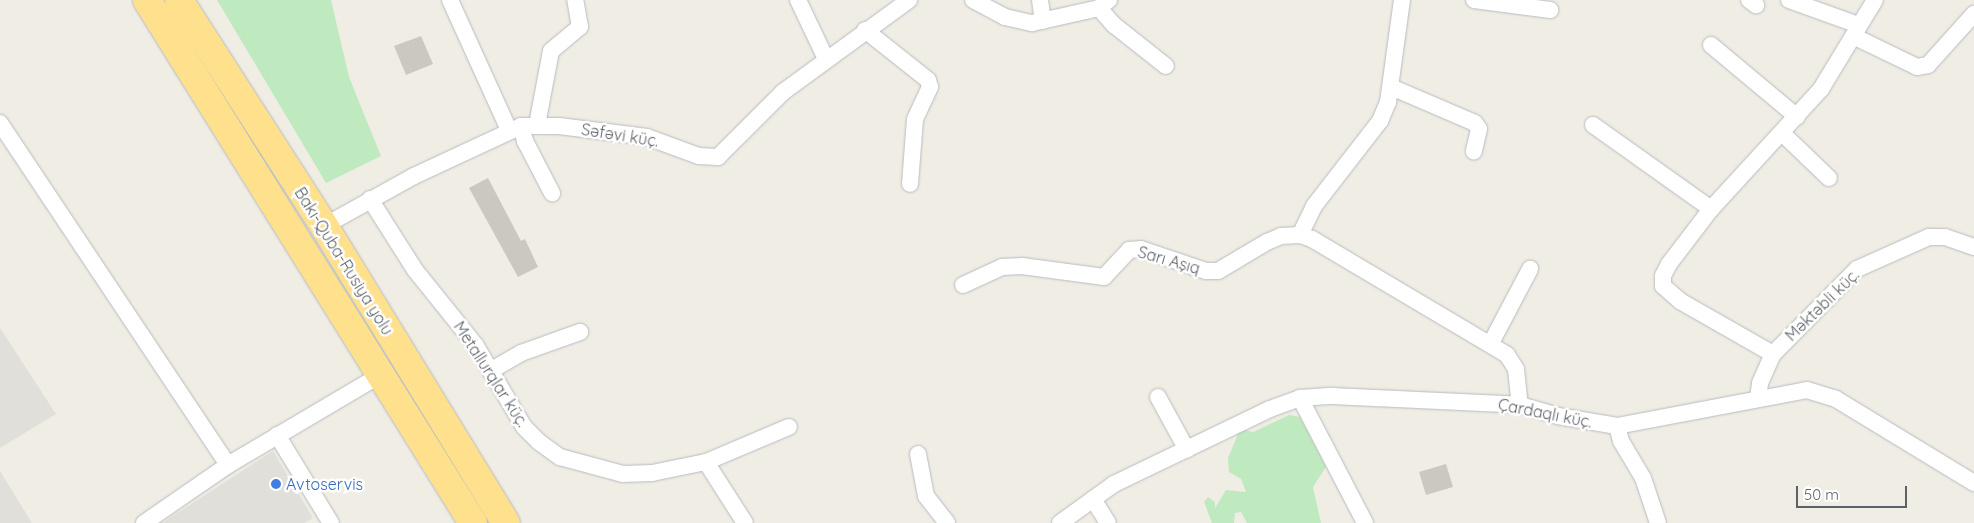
<!DOCTYPE html>
<meta charset="utf-8">
<style>
body{margin:0}
#map{position:relative;width:1974px;height:523px;overflow:hidden;background:#f0ede4;font-family:Quicksand,sans-serif}
div>[style]{position:absolute}
[style*='--x']{left:calc(var(--x)*1px);top:calc(var(--y)*1px);width:calc(var(--w)*1px);rotate:calc(var(--a)*1deg)}
.industrial>*{inset:0;background:#e1dfd9}
.green>*{inset:0;background:#bfeabf}
.building>*{inset:0;background:#cbc8c1}
.roads{filter:drop-shadow(0 0 1px #b7bbc0) drop-shadow(0 0 1px #b7bbc0)}
.street>*{height:16px;margin:-8px;padding:0 8px;transform-origin:8px;border-radius:8px;background:#fff}
.highway>*{height:28px;margin:-14px;padding:0 14px;transform-origin:14px;border-radius:14px;background:#ffe08d}
.dots>*{width:14px;height:14px;translate:-50% -50%;box-sizing:border-box;border:2px solid #fff;border-radius:50%}
span{translate:-50% -50%;white-space:nowrap;text-align:center;line-height:1.15;-webkit-text-stroke:5px #fff;paint-order:stroke}
.street-label{font-size:16px;color:#5c6167}
.shop-label{font-size:16px;color:#366cbe}
.left{translate:0 -50%;text-align:left}
.scale{position:absolute;left:1796px;top:486px;width:111px;height:22px;box-sizing:border-box;border:2px solid #5c6167;border-top:0;padding-left:6px;font-size:15px;line-height:18px;white-space:nowrap;color:#5c6167;-webkit-text-stroke:4px #fff;paint-order:stroke}
</style>
<div id="map">
<div class="industrial">
<i style="clip-path:polygon(0 328px,56px 414px,0 448px)"></i>
<i style="clip-path:polygon(273px 451px,313px 518px,304px 523px,162px 523px)"></i>
<i style="clip-path:polygon(0 471px,32px 523px,0 523px)"></i>
</div>
<div class="green">
<i style="clip-path:polygon(217px 0,331px 0,349px 77px,381px 156px,326px 183px)"></i>
<i style="clip-path:polygon(1289px 415px,1300px 417px,1326px 467px,1313px 487px,1321px 523px,1247px 523px,1241px 512px,1235px 513px,1234px 523px,1212px 523px,1204px 502px,1208px 497px,1215px 502px,1215px 508px,1226px 490px,1246px 492px,1241px 479px,1229px 472px,1228px 458px,1240px 429px,1253px 432px)"></i>
</div>
<div class="building">
<i style="clip-path:polygon(421px 36px,433px 64px,406px 75px,394px 46px)"></i>
<i style="clip-path:polygon(488px 178px,521px 241px,525px 239px,538px 267px,518px 277px,469px 188px)"></i>
<i style="clip-path:polygon(1446px 464px,1453px 487px,1426px 495px,1419px 472px)"></i>
</div>
<div class="roads">
<div class="street">
<i style="--x:450;--y:0;--w:143;--a:65.6"></i>
<i style="--x:798;--y:0;--w:65;--a:64.6"></i>
<i style="--x:973;--y:0;--w:36;--a:28"></i>
<i style="--x:1005;--y:17;--w:28;--a:13"></i>
<i style="--x:1032;--y:23;--w:69;--a:-12.6"></i>
<i style="--x:1099;--y:8;--w:13;--a:-39"></i>
<i style="--x:1040;--y:0;--w:21;--a:82"></i>
<i style="--x:1474;--y:0;--w:77;--a:7.5"></i>
<i style="--x:1749;--y:0;--w:9;--a:36"></i>
<i style="--x:1789;--y:0;--w:73;--a:19.9"></i>
<i style="--x:1099;--y:8;--w:23;--a:49"></i>
<i style="--x:1114;--y:25;--w:66;--a:38.3"></i>
<i style="--x:865;--y:30;--w:80;--a:38.4"></i>
<i style="--x:928;--y:80;--w:7;--a:74"></i>
<i style="--x:930;--y:87;--w:35;--a:115"></i>
<i style="--x:915;--y:119;--w:65;--a:94.4"></i>
<i style="--x:1853;--y:36;--w:71;--a:25.8"></i>
<i style="--x:1917;--y:67;--w:11;--a:-10"></i>
<i style="--x:1928;--y:65;--w:69;--a:-48"></i>
<i style="--x:1711;--y:45;--w:112;--a:39.9"></i>
<i style="--x:1391;--y:87;--w:91;--a:23.2"></i>
<i style="--x:1475;--y:123;--w:7;--a:56"></i>
<i style="--x:1479;--y:129;--w:23;--a:103"></i>
<i style="--x:0;--y:123;--w:411;--a:56.3"></i>
<i style="--x:537;--y:125;--w:75;--a:-79.3"></i>
<i style="--x:551;--y:51;--w:38;--a:-40"></i>
<i style="--x:580;--y:27;--w:27;--a:-100"></i>
<i style="--x:1593;--y:125;--w:145;--a:35.4"></i>
<i style="--x:1711;--y:209;--w:163;--a:-47.5"></i>
<i style="--x:1821;--y:89;--w:104;--a:-58.8"></i>
<i style="--x:521;--y:126;--w:16;--a:75"></i>
<i style="--x:525;--y:141;--w:59;--a:62.6"></i>
<i style="--x:1782;--y:133;--w:65;--a:43.8"></i>
<i style="--x:370;--y:199;--w:84;--a:57.6"></i>
<i style="--x:415;--y:270;--w:97;--a:51.2"></i>
<i style="--x:476;--y:346;--w:94;--a:59.3"></i>
<i style="--x:524;--y:427;--w:21;--a:45"></i>
<i style="--x:539;--y:442;--w:26;--a:36"></i>
<i style="--x:560;--y:457;--w:65;--a:15.1"></i>
<i style="--x:623;--y:474;--w:29;--a:-2"></i>
<i style="--x:652;--y:473;--w:55;--a:-11.5"></i>
<i style="--x:706;--y:462;--w:72;--a:57.4"></i>
<i style="--x:1711;--y:209;--w:69;--a:127.4"></i>
<i style="--x:1669;--y:264;--w:13;--a:117"></i>
<i style="--x:1663;--y:276;--w:10;--a:90"></i>
<i style="--x:1663;--y:286;--w:23;--a:41"></i>
<i style="--x:1680;--y:301;--w:107;--a:29.7"></i>
<i style="--x:324;--y:226;--w:103;--a:-29.1"></i>
<i style="--x:414;--y:176;--w:118;--a:-25"></i>
<i style="--x:521;--y:126;--w:38;--a:0"></i>
<i style="--x:559;--y:126;--w:89;--a:7.1"></i>
<i style="--x:647;--y:137;--w:55;--a:20.1"></i>
<i style="--x:699;--y:156;--w:19;--a:3"></i>
<i style="--x:718;--y:157;--w:92;--a:-45"></i>
<i style="--x:783;--y:92;--w:156;--a:-36.1"></i>
<i style="--x:1300;--y:235;--w:13;--a:18"></i>
<i style="--x:1312;--y:239;--w:227;--a:30.7"></i>
<i style="--x:1507;--y:355;--w:17;--a:57"></i>
<i style="--x:1516;--y:369;--w:36;--a:84"></i>
<i style="--x:963;--y:285;--w:43;--a:-24.8"></i>
<i style="--x:1002;--y:267;--w:20;--a:-3"></i>
<i style="--x:1022;--y:266;--w:83;--a:7.6"></i>
<i style="--x:1104;--y:277;--w:37;--a:-47"></i>
<i style="--x:1129;--y:250;--w:12;--a:-5"></i>
<i style="--x:1141;--y:249;--w:69;--a:18.7"></i>
<i style="--x:1206;--y:271;--w:12;--a:0"></i>
<i style="--x:1218;--y:271;--w:57;--a:-30.6"></i>
<i style="--x:1267;--y:242;--w:15;--a:-23"></i>
<i style="--x:1281;--y:236;--w:19;--a:-3"></i>
<i style="--x:1300;--y:235;--w:32;--a:-64"></i>
<i style="--x:1314;--y:206;--w:108;--a:-52.2"></i>
<i style="--x:1380;--y:121;--w:21;--a:-67"></i>
<i style="--x:1388;--y:102;--w:103;--a:-82.2"></i>
<i style="--x:1491;--y:343;--w:84;--a:-62.2"></i>
<i style="--x:490;--y:371;--w:36;--a:-30"></i>
<i style="--x:521;--y:353;--w:63;--a:-19.6"></i>
<i style="--x:1158;--y:397;--w:60;--a:61.3"></i>
<i style="--x:1300;--y:398;--w:141;--a:62.5"></i>
<i style="--x:1758;--y:398;--w:15;--a:-82"></i>
<i style="--x:1760;--y:383;--w:32;--a:-66"></i>
<i style="--x:1773;--y:354;--w:120;--a:-45.3"></i>
<i style="--x:1857;--y:269;--w:79;--a:-24"></i>
<i style="--x:1929;--y:237;--w:16;--a:0"></i>
<i style="--x:1945;--y:237;--w:31;--a:19"></i>
<i style="--x:1617;--y:426;--w:16;--a:75"></i>
<i style="--x:1621;--y:441;--w:43;--a:59.3"></i>
<i style="--x:1643;--y:478;--w:47;--a:71.6"></i>
<i style="--x:277;--y:435;--w:103;--a:58.5"></i>
<i style="--x:918;--y:454;--w:43;--a:79.2"></i>
<i style="--x:926;--y:496;--w:34;--a:52"></i>
<i style="--x:706;--y:462;--w:90;--a:-22.9"></i>
<i style="--x:1093;--y:499;--w:28;--a:58"></i>
<i style="--x:144;--y:523;--w:102;--a:-34.6"></i>
<i style="--x:228;--y:465;--w:179;--a:-30.6"></i>
<i style="--x:1060;--y:523;--w:67;--a:-35.8"></i>
<i style="--x:1114;--y:484;--w:173;--a:-25.7"></i>
<i style="--x:1270;--y:409;--w:32;--a:-20"></i>
<i style="--x:1300;--y:398;--w:32;--a:-4"></i>
<i style="--x:1332;--y:396;--w:188;--a:2.7"></i>
<i style="--x:1520;--y:405;--w:40;--a:16"></i>
<i style="--x:1558;--y:416;--w:60;--a:9.6"></i>
<i style="--x:1617;--y:426;--w:193;--a:-10.7"></i>
<i style="--x:1807;--y:390;--w:30;--a:17"></i>
<i style="--x:1836;--y:399;--w:162;--a:31.3"></i>
</div>
<div class="highway">
<i style="--x:147;--y:0;--w:616;--a:58.06"></i>
<i style="--x:179;--y:0;--w:269;--a:57.3"></i>
<i style="--x:324;--y:226;--w:348;--a:58.5"></i>
</div>
</div>
<div class="dots">
<i style="left:276px;top:484px;background:#3f7fe0"></i>
</div>
<div class="street-label">
<span style="left:620px;top:135px;rotate:9deg">Səfəvi küç.</span>
<span style="left:1169px;top:260px;rotate:16deg">Sarı Aşıq</span>
<span style="left:344px;top:261px;rotate:58deg">Bakı-Quba-Rusiya yolu</span>
<span style="left:1822px;top:305px;rotate:-44deg">Məktəbli küç.</span>
<span style="left:491px;top:374px;rotate:57deg">Metallurqlar küç.</span>
<span style="left:1545px;top:413px;rotate:11deg">Çardaqlı küç.</span>
</div>
<div class="shop-label">
<span class="left" style="left:286px;top:484px">Avtoservis</span>
</div>
<div class="scale">50 m</div>
</div>
